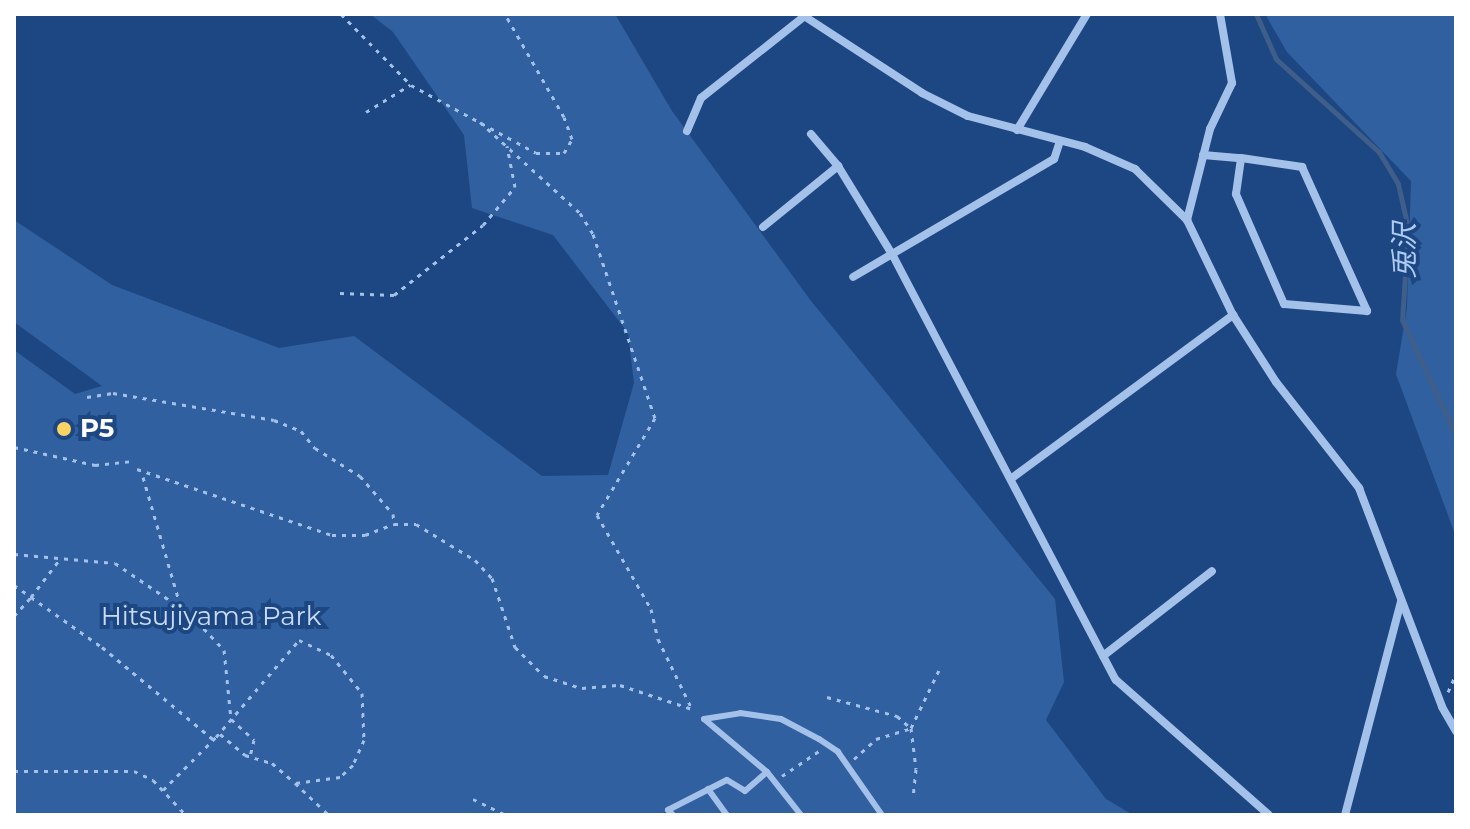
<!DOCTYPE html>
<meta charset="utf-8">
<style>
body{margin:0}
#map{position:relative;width:1470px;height:829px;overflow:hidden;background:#1d4783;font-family:Montserrat,"Noto Sans JP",sans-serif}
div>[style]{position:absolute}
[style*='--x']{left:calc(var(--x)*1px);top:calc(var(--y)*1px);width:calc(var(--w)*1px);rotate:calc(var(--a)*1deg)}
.green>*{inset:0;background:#3160a1}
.stream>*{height:5px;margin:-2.5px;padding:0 2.5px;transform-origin:2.5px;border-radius:2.5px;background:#3f5e8a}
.path>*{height:3px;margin-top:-1.5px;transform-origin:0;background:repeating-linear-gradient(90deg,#a4c1ea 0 4px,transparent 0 10px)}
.service>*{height:6px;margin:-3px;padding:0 3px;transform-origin:3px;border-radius:3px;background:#a4c1ea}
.minor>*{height:8px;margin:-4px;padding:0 4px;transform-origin:4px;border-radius:4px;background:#a4c1ea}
.dots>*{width:22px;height:22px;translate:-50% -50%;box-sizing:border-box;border:4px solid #1d4783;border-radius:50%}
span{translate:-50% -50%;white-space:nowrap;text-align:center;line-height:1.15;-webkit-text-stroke:8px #1d4783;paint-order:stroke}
.poi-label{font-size:26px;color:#fff;font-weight:700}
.left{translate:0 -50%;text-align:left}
.park-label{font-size:26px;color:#c8dcf7}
.water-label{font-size:28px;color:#afcbf1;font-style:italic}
.frame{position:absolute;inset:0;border:16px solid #fff;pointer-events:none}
</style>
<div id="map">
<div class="green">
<i style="clip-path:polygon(370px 14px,615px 14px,672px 111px,811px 301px,1055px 599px,1064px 682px,1046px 720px,1106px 799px,1133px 815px,14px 815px,14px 350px,75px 394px,102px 386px,14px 322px,14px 220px,112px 285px,279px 348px,354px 336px,542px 476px,608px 475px,634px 383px,628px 333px,553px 235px,472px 208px,464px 135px,393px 32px)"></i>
<i style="clip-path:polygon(1265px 14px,1456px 14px,1456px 537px,1396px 374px,1407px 308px,1411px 181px,1287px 52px)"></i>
</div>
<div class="stream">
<i style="--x:1256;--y:14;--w:49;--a:66"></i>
<i style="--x:1276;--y:59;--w:139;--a:42.1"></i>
<i style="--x:1379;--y:152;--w:37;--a:59"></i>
<i style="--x:1398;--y:184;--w:45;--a:77.2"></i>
<i style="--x:1408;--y:228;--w:92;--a:93.7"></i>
<i style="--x:1402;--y:320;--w:128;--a:65"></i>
</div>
<div class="path">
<i style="--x:341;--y:14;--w:100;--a:45.4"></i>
<i style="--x:411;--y:85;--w:142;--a:28.5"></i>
<i style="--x:536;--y:153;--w:28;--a:0"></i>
<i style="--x:564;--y:153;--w:16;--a:-60"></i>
<i style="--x:572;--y:139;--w:23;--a:-110"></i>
<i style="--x:564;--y:117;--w:119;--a:-119.8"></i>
<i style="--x:540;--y:14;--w:13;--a:0"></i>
<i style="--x:366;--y:112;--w:52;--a:-31.5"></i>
<i style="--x:480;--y:122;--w:135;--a:42.3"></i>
<i style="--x:580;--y:213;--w:25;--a:58"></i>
<i style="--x:593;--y:234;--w:194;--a:71.4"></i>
<i style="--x:655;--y:418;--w:113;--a:120.9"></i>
<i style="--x:597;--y:515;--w:108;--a:60.1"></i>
<i style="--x:651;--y:609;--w:31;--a:77"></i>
<i style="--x:658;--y:639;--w:78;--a:64.1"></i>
<i style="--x:340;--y:293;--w:54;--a:2.1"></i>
<i style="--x:394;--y:295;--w:113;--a:-38.2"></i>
<i style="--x:483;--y:225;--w:50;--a:-49.9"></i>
<i style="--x:515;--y:187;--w:42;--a:-101"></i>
<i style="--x:87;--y:397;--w:26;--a:-9"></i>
<i style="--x:113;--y:393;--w:163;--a:9.5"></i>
<i style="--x:274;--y:420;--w:29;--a:22"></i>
<i style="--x:301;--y:431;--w:22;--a:51"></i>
<i style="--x:315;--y:448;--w:53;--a:31.9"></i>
<i style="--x:360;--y:476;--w:50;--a:49"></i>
<i style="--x:393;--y:514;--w:10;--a:84"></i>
<i style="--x:14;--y:447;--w:83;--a:12.5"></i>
<i style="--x:95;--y:465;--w:37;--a:-6"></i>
<i style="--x:137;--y:469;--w:206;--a:18.7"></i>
<i style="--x:332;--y:535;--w:33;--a:0"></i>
<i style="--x:365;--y:535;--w:31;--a:-21"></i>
<i style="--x:394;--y:524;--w:22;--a:0"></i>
<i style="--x:416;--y:524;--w:69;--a:31.4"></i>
<i style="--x:475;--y:560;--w:25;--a:47"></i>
<i style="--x:492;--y:578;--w:73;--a:71.6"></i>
<i style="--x:515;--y:647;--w:41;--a:45"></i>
<i style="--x:544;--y:676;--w:40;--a:18"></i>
<i style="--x:582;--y:688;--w:38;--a:-5"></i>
<i style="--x:620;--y:685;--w:76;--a:18.4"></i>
<i style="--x:143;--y:477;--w:136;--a:73.8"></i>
<i style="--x:14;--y:554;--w:101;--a:5.1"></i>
<i style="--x:115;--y:563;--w:91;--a:34.2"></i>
<i style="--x:190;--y:614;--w:50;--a:46.6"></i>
<i style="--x:224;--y:650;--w:69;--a:84.2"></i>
<i style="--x:231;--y:719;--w:31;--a:42"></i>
<i style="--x:254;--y:740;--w:16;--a:104"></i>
<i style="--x:14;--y:585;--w:21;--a:35"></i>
<i style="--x:31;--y:597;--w:48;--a:-52.7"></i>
<i style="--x:14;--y:616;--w:25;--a:-48"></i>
<i style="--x:31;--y:597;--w:87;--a:35.2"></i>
<i style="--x:102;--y:647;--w:144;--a:39.7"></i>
<i style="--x:1448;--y:692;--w:20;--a:-66"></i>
<i style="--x:827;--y:697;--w:73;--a:15.2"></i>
<i style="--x:897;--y:716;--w:18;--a:41"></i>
<i style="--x:911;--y:728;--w:41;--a:83"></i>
<i style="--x:916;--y:769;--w:29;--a:96"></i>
<i style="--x:220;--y:734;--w:33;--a:40"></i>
<i style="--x:245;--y:755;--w:28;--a:17"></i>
<i style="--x:272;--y:763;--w:30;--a:41"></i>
<i style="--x:854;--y:759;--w:30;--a:-42"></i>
<i style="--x:876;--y:739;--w:37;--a:-17"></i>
<i style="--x:911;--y:728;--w:64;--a:-64.2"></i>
<i style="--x:14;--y:771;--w:120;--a:0"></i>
<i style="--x:134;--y:771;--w:21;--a:25"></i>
<i style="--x:153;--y:780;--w:48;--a:46.7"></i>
<i style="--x:782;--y:776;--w:45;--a:-34"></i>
<i style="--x:163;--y:790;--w:75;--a:-45"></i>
<i style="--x:216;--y:737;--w:128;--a:-49.4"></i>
<i style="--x:299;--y:640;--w:35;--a:25"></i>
<i style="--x:331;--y:655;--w:49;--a:50.8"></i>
<i style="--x:362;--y:693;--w:47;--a:87.6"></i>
<i style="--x:364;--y:740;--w:27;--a:114"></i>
<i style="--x:353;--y:765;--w:18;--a:137"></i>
<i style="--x:340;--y:777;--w:45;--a:172.4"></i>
<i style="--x:295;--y:783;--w:47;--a:43.3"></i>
<i style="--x:473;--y:799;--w:37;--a:26"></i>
</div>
<div class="service">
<i style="--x:708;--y:789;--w:32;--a:54"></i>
<i style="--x:673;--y:815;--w:7;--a:-135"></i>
<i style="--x:668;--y:810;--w:66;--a:-27"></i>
<i style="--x:727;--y:780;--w:21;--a:31"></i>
<i style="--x:745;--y:791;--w:29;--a:-41"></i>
<i style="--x:801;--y:815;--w:55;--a:-128.3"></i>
<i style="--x:767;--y:772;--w:82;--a:-139.9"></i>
<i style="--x:704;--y:719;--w:36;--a:-9"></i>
<i style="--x:740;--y:713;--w:41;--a:8.3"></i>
<i style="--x:781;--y:719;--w:43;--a:27.8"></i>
<i style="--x:819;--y:739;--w:23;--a:34"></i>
<i style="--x:838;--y:752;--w:77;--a:55.1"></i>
</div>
<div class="minor">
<i style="--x:801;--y:14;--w:145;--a:33.1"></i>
<i style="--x:922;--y:93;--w:51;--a:26.6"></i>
<i style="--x:968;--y:116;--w:121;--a:14.8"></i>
<i style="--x:1085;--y:147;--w:55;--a:23.7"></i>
<i style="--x:1135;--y:169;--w:73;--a:44.4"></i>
<i style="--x:1187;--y:220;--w:106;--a:64.2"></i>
<i style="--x:1233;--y:315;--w:80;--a:57.3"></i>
<i style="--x:1276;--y:382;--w:135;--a:51.9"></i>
<i style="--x:1359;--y:488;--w:234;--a:69.2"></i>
<i style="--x:1442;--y:707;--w:28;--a:60"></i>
<i style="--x:1017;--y:130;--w:135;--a:-58.9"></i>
<i style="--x:687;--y:131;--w:36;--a:-67"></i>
<i style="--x:701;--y:98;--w:134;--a:-38.3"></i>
<i style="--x:811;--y:134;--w:42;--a:49.8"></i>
<i style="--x:838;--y:166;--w:103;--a:58.5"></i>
<i style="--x:892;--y:254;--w:45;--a:149.5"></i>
<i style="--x:1060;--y:141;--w:19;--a:108"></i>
<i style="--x:1054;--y:159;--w:188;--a:149.6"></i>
<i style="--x:892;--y:254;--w:481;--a:62.3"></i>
<i style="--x:1116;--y:680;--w:204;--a:41.4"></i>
<i style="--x:1203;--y:155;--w:38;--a:5"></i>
<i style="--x:1241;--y:158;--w:62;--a:8.4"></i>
<i style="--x:1302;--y:167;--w:158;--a:65.7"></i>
<i style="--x:1367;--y:311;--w:83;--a:-175.2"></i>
<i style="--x:1284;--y:304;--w:120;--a:-113.6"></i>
<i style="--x:1236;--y:194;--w:36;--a:-82"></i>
<i style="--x:1187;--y:220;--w:94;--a:-75.8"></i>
<i style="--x:1210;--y:129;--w:51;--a:-64.4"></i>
<i style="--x:1232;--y:83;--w:70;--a:-99.9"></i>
<i style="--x:763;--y:227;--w:97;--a:-39.1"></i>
<i style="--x:1012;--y:478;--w:275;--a:-36.4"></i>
<i style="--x:1103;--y:656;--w:138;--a:-37.9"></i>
<i style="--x:1345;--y:815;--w:221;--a:-75.3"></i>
</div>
<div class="dots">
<i style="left:64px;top:429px;background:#f9d363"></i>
</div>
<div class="poi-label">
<span class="left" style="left:80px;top:429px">P5</span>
</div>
<div class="park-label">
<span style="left:211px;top:617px">Hitsujiyama Park</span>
</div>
<div class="water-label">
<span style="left:1404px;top:251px;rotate:-90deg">兎沢</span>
</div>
<div class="frame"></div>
</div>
